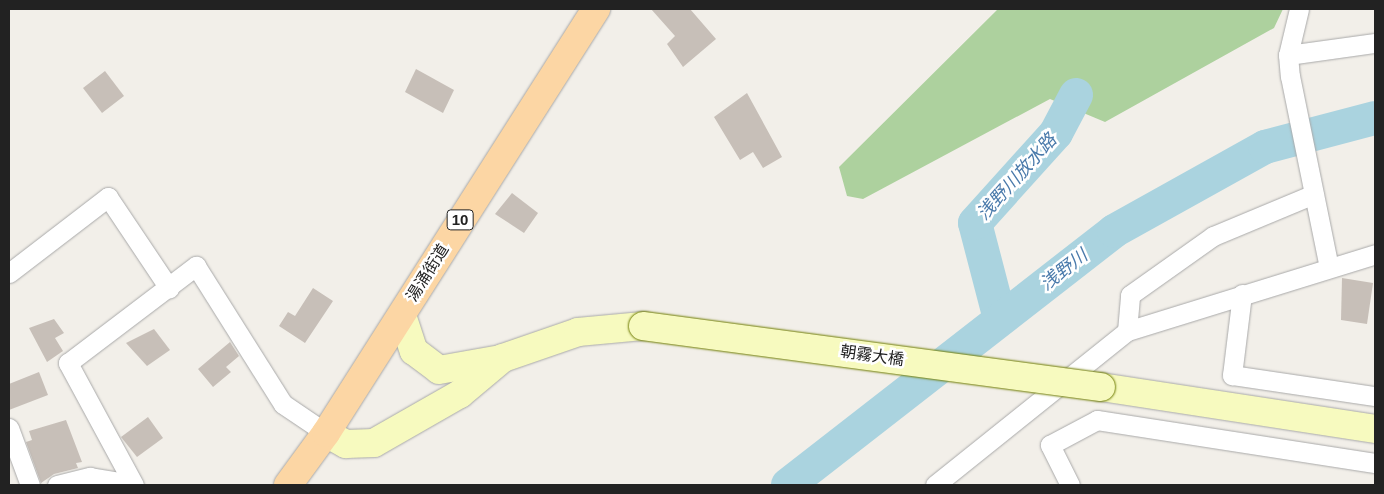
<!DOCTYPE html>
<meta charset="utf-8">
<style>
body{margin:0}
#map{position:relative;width:1384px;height:494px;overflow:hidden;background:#f2efe9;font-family:Arial,"Noto Sans JP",sans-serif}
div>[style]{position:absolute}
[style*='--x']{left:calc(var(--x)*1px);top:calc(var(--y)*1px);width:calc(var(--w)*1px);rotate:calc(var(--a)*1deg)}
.forest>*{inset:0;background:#add19e}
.river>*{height:34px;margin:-17px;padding:0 17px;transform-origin:17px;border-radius:17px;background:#aad3df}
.building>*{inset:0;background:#c7bfb8}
.roads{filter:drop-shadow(0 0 1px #a9a9a9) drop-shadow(0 0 1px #a9a9a9)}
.street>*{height:19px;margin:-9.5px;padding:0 9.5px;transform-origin:9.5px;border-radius:9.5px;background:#fff}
.secondary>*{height:28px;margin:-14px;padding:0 14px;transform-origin:14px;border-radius:14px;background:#f7fabf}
.primary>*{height:28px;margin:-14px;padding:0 14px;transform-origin:14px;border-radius:14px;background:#fcd6a4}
.bridges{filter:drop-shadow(0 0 1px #707d05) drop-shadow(0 0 1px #707d05)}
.secondary-bridge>*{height:28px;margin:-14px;padding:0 14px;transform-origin:14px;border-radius:14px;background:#f7fabf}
span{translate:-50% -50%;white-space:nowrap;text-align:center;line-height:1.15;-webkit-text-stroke:5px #fff;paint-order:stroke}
.shield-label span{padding:1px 4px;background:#fff;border:1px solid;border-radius:4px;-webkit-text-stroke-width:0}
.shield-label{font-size:15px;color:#222;font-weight:700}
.street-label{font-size:16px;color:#222}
.water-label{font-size:18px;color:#4a7aab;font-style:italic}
.frame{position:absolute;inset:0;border:10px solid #222;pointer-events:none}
</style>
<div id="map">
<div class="forest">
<i style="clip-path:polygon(998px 9px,1283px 9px,1274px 28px,1105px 122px,1050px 99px,863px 199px,847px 196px,839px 167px)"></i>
</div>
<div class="river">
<i style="--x:1000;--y:319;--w:99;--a:-104.6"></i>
<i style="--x:975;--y:223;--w:121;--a:-48"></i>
<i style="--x:1056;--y:133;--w:43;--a:-62.2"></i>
<i style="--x:788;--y:485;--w:413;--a:-37.9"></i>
<i style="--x:1114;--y:231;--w:173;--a:-29.1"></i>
<i style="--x:1265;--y:147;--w:114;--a:-14.8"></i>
</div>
<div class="building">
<i style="clip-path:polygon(651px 9px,690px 9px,716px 39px,683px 67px,667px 44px,675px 36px)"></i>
<i style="clip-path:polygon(416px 69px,454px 90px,443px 113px,405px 92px)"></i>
<i style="clip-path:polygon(105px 71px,124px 96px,102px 113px,83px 88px)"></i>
<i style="clip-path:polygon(747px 93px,782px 157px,763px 168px,753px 152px,740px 160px,714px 117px)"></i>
<i style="clip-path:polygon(512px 193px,538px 213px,524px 233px,495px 214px)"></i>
<i style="clip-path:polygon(1342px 278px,1373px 283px,1367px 324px,1341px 320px)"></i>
<i style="clip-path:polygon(313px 288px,333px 301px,305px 343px,279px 326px,288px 312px,295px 316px)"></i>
<i style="clip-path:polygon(54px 319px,64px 333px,55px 338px,63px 351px,47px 362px,29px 328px)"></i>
<i style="clip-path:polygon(154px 329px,170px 350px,147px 366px,126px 343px)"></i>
<i style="clip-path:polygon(230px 342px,239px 356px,226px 367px,231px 372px,213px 387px,198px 369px)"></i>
<i style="clip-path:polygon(39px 372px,48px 395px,9px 410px,9px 384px)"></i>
<i style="clip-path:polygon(148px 417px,163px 438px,137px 457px,121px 437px)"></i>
<i style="clip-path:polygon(66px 420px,82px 462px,76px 463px,78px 468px,54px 474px,41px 483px,26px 442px,32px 440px,29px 431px)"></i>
</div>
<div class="roads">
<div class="street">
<i style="--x:1299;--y:9;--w:47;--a:103.4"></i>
<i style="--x:1288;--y:55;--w:21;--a:85"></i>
<i style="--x:1290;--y:76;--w:195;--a:78.5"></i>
<i style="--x:1288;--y:55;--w:88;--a:-7.9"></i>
<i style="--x:9;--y:273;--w:125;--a:-37.5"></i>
<i style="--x:108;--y:197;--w:110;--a:56.2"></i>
<i style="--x:1242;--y:294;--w:82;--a:97"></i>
<i style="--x:1232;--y:375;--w:145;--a:8.4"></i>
<i style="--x:1127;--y:331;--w:36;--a:-85"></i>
<i style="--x:1130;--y:295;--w:102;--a:-35.4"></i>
<i style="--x:1213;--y:236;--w:109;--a:-22.6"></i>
<i style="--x:9;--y:428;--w:61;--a:69.8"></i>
<i style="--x:57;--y:485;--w:34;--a:-14"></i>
<i style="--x:90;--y:477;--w:43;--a:9.5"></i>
<i style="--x:134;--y:485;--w:139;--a:-118.4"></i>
<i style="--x:68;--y:363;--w:161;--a:-37.2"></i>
<i style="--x:196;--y:266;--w:163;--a:57.8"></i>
<i style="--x:283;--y:404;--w:52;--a:34"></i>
<i style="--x:935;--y:485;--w:246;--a:-38.7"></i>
<i style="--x:1127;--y:331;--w:260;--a:-17.2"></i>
<i style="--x:1070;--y:485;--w:45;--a:-116.6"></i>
<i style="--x:1050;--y:445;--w:53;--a:-28"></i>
<i style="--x:1097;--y:420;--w:281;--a:8.8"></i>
</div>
<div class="secondary">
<i style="--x:402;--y:315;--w:38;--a:72"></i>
<i style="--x:414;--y:351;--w:31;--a:37"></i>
<i style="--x:439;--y:370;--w:63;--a:-10.1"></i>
<i style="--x:1101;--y:387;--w:277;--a:8.7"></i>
<i style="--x:326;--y:433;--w:23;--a:29"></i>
<i style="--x:346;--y:444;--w:28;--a:-2"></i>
<i style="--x:374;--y:443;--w:99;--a:-29.7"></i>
<i style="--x:460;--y:394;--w:56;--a:-39.9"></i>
<i style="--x:503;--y:358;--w:79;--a:-19.1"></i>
<i style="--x:578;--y:332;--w:65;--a:-5.3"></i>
</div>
<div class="primary">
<i style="--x:288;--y:485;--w:64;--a:-53.8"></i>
<i style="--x:326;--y:433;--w:503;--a:-57.51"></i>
</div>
</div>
<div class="bridges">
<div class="secondary-bridge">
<i style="--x:643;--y:326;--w:462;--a:7.6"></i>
</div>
</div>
<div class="shield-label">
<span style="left:460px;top:220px">10</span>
</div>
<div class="street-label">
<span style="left:428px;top:273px;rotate:-58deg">湯涌街道</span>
<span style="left:872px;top:356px;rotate:8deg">朝霧大橋</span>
</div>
<div class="water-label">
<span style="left:1017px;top:177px;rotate:-48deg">浅野川放水路</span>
<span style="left:1064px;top:270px;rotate:-38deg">浅野川</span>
</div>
<div class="frame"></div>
</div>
